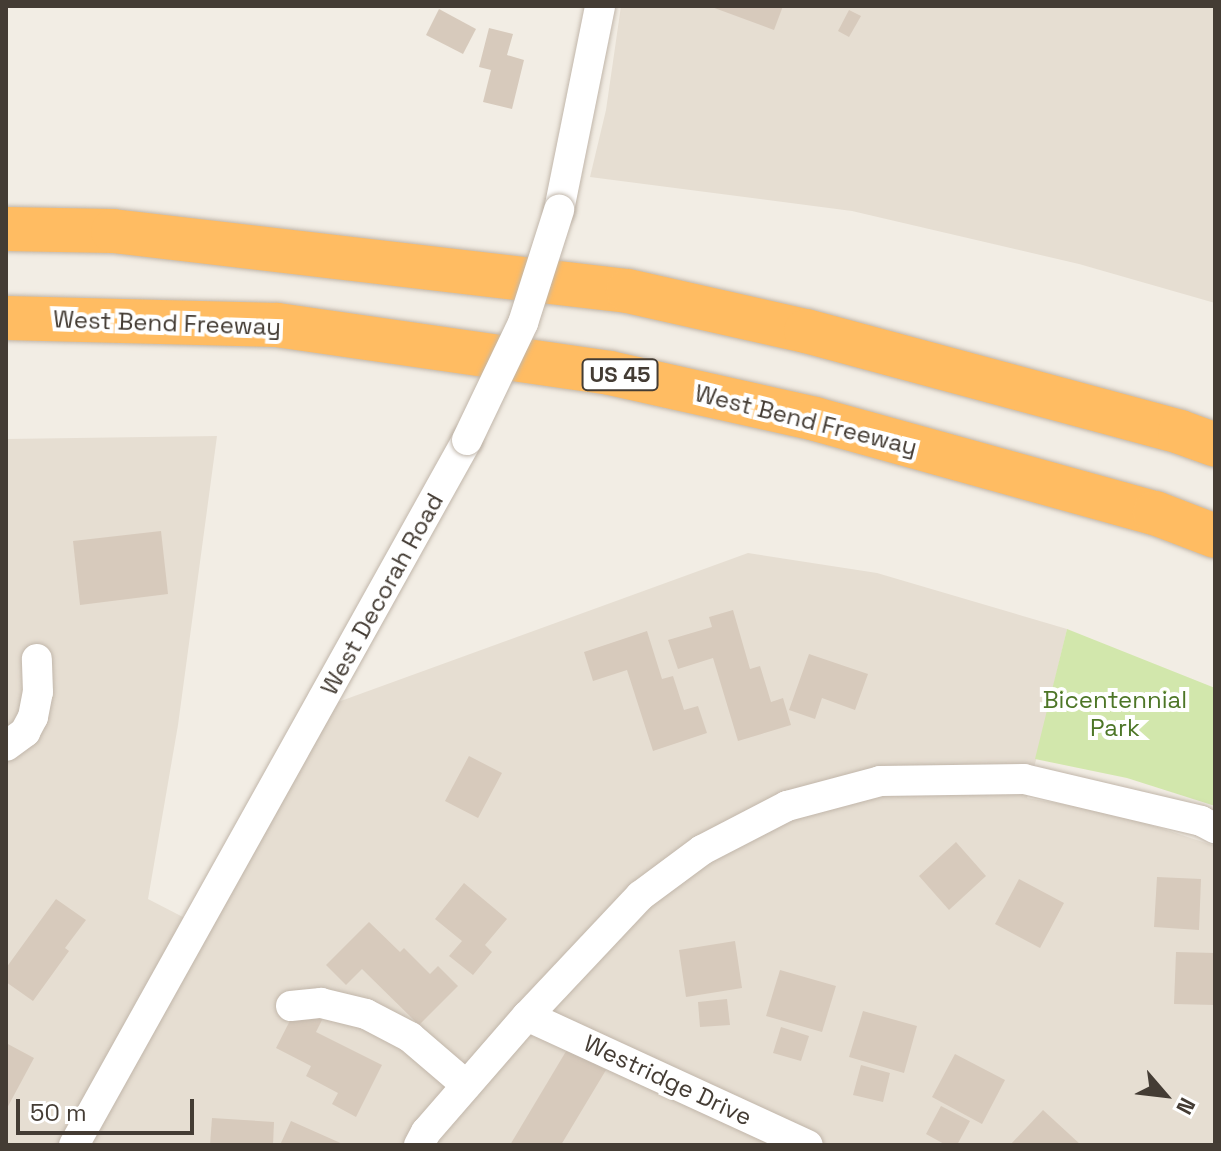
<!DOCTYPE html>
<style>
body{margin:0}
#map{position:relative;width:1221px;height:1151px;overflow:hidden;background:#f2ede4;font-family:"Space Grotesk",sans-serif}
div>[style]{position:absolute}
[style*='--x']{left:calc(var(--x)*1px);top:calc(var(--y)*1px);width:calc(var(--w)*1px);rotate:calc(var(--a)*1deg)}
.residential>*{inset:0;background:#e6ded2}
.green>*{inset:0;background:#d2e7ac}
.building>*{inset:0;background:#d7cabc}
.roads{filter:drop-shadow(0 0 2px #c1b6aa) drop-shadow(0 0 2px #c1b6aa)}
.minor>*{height:30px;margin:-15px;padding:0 15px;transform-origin:15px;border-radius:15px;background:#fff}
.highway>*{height:44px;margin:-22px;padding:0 22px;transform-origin:22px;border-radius:22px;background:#ffbc62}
.bridges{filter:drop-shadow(0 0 2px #c1b6aa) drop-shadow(0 0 2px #c1b6aa)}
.minor-bridge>*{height:30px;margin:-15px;padding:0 15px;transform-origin:15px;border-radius:15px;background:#fff}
span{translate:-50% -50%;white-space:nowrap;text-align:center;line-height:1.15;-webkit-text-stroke:8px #fff;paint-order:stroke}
.shield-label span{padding:2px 6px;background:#fff;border:2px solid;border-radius:6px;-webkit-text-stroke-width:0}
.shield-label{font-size:22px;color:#443c34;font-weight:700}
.street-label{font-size:24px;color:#443c34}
.park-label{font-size:24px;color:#4d7627}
.frame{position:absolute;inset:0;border:8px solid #443c34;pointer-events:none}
.north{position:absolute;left:1125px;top:1055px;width:80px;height:80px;-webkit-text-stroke:6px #fff;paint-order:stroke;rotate:118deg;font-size:22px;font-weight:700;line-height:32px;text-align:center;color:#443c34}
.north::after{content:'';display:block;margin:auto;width:28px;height:36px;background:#443c34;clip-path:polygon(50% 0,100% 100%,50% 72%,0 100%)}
.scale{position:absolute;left:16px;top:1099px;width:178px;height:36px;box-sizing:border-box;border:4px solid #443c34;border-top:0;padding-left:10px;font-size:24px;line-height:28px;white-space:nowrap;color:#443c34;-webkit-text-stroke:6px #fff;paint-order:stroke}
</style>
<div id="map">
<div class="residential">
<i style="clip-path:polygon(621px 6px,1215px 6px,1215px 303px,1079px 264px,852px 211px,590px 177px,606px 110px)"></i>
<i style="clip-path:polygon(217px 436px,178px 725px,148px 899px,210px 931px,338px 702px,748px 553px,877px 573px,1067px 629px,1027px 798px,1115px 813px,1215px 846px,1215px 1145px,6px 1145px,6px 439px)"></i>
</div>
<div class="green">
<i style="clip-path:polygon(1067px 629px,1215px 688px,1215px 806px,1127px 778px,1035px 759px)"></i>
</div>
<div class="building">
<i style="clip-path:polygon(709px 6px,783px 6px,774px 30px)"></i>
<i style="clip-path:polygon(439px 9px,476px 29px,463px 54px,426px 35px)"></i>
<i style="clip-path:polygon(849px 10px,861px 16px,849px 37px,838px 31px)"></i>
<i style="clip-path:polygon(489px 28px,513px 34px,507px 55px,524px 60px,512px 109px,483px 102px,491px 70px,479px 67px)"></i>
<i style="clip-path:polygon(161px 531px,168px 594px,80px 605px,73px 541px)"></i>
<i style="clip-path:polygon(733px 610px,750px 669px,760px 666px,771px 702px,783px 698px,791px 725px,738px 741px,713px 658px,678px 669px,668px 640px,712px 627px,709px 617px)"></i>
<i style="clip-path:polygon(647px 631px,662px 679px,673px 676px,684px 710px,698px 706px,707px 733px,653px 751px,627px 670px,593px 681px,584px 652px)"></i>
<i style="clip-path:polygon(809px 654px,868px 674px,855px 710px,822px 698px,815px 719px,789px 710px)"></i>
<i style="clip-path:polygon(469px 756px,502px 773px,478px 818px,445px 801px)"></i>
<i style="clip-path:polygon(956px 842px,986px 876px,949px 910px,919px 876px)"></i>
<i style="clip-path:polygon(1157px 877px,1201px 879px,1199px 930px,1154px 927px)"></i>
<i style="clip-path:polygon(1019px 879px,1064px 903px,1040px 948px,995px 924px)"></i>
<i style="clip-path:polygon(464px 883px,507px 919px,485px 945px,492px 952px,473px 975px,449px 956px,462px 941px,435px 919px)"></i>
<i style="clip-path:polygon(56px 899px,86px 920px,65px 948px,69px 951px,33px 1001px,6px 982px,6px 968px)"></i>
<i style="clip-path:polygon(369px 922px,400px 952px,404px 948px,430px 974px,438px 966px,458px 986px,419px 1025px,362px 969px,346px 985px,326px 965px)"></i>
<i style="clip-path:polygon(735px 941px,742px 988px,686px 997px,679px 950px)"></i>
<i style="clip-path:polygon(1176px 952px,1215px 953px,1215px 1005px,1174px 1004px)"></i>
<i style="clip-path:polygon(780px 970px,836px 986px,822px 1032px,766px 1016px)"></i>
<i style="clip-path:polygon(727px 999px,730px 1025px,700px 1027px,698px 1002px)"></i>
<i style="clip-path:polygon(299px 1003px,324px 1016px,316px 1032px,382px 1065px,356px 1117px,332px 1104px,338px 1093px,306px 1076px,311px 1066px,276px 1048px)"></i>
<i style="clip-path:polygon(863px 1011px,917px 1026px,904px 1073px,849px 1057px)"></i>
<i style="clip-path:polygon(781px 1027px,809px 1036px,801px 1061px,773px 1053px)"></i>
<i style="clip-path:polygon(6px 1043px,34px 1058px,6px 1110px)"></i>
<i style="clip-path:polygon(568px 1048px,606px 1070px,561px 1145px,510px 1145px)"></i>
<i style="clip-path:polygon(955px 1054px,1005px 1080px,982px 1124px,932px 1097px)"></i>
<i style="clip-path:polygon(861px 1065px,890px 1073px,883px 1102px,853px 1095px)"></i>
<i style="clip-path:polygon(941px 1106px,970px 1121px,957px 1145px,946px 1145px,926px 1134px)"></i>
<i style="clip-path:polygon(1043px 1110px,1081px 1145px,1010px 1145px)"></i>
<i style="clip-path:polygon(212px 1118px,274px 1122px,273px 1145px,210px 1145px)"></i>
<i style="clip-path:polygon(291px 1121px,345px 1145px,280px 1145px)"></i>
</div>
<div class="roads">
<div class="minor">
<i style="--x:559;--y:210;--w:208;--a:-78.6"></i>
<i style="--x:6;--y:746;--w:24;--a:-36"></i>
<i style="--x:25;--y:732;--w:17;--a:-62"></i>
<i style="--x:33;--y:717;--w:25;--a:-79"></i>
<i style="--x:38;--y:692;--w:33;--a:-92"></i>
<i style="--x:291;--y:1006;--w:30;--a:-6"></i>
<i style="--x:321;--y:1003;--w:46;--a:13.7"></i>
<i style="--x:366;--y:1014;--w:50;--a:27.6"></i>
<i style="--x:410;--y:1037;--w:74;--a:40.6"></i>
<i style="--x:527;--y:1016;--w:309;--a:24.7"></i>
<i style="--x:74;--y:1145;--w:807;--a:-60.86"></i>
<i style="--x:419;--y:1145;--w:15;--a:-62"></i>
<i style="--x:426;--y:1132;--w:154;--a:-49"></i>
<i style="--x:527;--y:1016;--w:165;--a:-46.7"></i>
<i style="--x:640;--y:896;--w:77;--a:-36.6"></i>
<i style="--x:702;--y:850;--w:96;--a:-27.4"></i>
<i style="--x:787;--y:806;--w:96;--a:-15"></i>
<i style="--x:880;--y:781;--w:144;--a:-0.8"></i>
<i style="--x:1024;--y:779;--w:182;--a:13.3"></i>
<i style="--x:1201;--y:821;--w:16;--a:27"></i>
</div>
<div class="highway">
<i style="--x:6;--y:229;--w:107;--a:1.1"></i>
<i style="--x:113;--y:231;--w:518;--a:6.65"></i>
<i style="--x:628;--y:291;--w:182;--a:12.7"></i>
<i style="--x:806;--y:331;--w:387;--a:15.1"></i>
<i style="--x:1180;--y:432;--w:37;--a:20"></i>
<i style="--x:6;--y:318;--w:271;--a:1.5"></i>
<i style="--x:277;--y:325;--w:336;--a:8.2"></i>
<i style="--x:610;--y:373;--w:210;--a:12.6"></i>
<i style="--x:815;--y:419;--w:353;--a:15.5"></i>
<i style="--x:1155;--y:513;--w:64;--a:21"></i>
</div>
</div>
<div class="bridges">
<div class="minor-bridge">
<i style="--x:467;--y:440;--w:130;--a:-64.4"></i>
<i style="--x:523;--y:323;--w:119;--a:-72.3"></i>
</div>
</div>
<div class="shield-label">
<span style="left:620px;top:375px">US 45</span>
</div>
<div class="street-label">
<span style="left:167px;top:323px;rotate:2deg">West Bend Freeway</span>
<span style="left:806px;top:420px;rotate:14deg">West Bend Freeway</span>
<span style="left:382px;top:594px;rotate:-61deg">West Decorah Road</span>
<span style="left:668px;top:1080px;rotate:25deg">Westridge Drive</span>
</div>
<div class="park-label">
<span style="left:1115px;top:714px">Bicentennial<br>Park</span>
</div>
<div class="frame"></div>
<div class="north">N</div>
<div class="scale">50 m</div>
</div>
